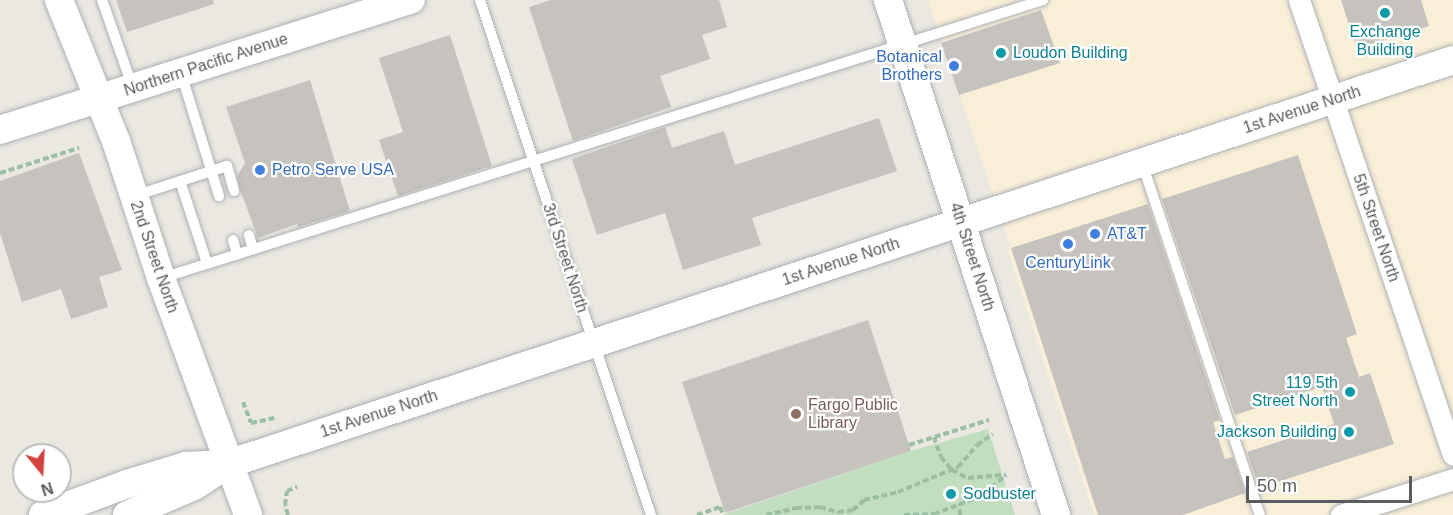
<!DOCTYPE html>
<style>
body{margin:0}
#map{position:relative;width:1453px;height:515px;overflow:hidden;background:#eae8e1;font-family:Helvetica,sans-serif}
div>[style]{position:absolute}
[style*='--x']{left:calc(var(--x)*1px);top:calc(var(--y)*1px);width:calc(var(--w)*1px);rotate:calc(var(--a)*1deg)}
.commercial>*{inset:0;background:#f9efd7}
.green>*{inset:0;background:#c1dfbf}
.building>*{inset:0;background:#c6c2be}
.path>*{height:4px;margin-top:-2px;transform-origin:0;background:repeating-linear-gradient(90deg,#9abfa3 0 6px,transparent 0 9px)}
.roads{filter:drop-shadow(0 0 2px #aeb1b5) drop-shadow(0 0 2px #aeb1b5)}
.lane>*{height:10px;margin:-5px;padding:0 5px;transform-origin:5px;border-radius:5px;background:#fff}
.street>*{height:21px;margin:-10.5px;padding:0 10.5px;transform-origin:10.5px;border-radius:10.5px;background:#fff}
.secondary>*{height:28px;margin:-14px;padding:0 14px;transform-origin:14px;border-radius:14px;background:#fff}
.dots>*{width:16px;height:16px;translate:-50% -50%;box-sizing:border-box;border:3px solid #fff;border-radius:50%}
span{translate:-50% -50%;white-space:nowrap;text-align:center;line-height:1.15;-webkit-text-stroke:4.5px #fff;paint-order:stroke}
.culture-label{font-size:16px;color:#0d838f}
.left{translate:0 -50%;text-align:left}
.right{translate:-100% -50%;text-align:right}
.shop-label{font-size:16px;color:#366cbe}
.street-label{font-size:16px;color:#595c60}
.education-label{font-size:16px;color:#785e54}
.north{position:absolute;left:12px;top:443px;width:60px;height:60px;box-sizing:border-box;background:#fff;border:2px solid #bdbebf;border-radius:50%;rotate:162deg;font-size:16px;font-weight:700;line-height:24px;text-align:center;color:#595c60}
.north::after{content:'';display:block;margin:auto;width:21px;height:27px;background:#d3433e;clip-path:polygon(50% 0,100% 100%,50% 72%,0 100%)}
.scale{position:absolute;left:1246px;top:476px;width:166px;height:27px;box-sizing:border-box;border:3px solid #595c60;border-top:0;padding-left:8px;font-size:18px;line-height:21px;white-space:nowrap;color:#595c60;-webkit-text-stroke:4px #fff;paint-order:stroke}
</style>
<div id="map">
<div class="commercial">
<i style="clip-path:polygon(928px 0,1453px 0,1453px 515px,1094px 515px,1008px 252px,1010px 244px)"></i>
</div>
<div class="green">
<i style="clip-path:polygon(988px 429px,1015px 515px,722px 515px,911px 451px)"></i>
</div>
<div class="building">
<i style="clip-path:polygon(116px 0,213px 0,214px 4px,127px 32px)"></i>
<i style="clip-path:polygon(551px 0,719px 0,727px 27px,702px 35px,710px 59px,660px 76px,671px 107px,573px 141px,529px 7px)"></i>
<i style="clip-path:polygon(1341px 0,1421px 0,1429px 26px,1357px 49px)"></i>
<i style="clip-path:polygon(1041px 10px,1060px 63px,959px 95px,941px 43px)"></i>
<i style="clip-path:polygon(450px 35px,492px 166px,398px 196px,379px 140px,403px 132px,379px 58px)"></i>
<i style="clip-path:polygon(310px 80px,350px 211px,298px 227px,297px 224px,258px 238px,241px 192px,237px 176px,245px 163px,226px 107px)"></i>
<i style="clip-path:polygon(879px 118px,897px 171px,752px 218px,761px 245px,683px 270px,665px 213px,597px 235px,572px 159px,665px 127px,672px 148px,724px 131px,735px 165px)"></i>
<i style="clip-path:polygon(79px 153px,122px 270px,99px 277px,108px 307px,71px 319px,61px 289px,22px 302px,0 233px,0 181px)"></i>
<i style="clip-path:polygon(1298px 155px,1357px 334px,1346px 338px,1359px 377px,1370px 373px,1394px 444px,1259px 488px,1247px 452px,1334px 424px,1322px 387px,1235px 415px,1162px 199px)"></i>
<i style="clip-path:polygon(1148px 204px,1220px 420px,1213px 422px,1225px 459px,1233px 457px,1245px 493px,1183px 515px,1098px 515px,1011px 248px)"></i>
<i style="clip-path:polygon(868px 320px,911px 451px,725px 513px,682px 382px)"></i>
</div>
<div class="path">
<i style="--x:0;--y:173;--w:83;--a:-17.6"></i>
<i style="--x:243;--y:402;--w:22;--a:69"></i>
<i style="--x:251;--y:423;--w:24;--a:-12"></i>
<i style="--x:934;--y:437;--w:21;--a:71"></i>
<i style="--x:941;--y:457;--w:17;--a:50"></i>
<i style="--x:952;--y:470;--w:18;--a:27"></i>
<i style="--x:968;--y:478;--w:38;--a:-5"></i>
<i style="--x:909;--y:445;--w:84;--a:-17.4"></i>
<i style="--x:288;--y:515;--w:10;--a:-107"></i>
<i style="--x:285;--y:505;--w:14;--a:-82"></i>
<i style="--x:287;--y:491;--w:11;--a:-22"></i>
<i style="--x:697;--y:515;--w:24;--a:-19"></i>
<i style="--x:720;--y:507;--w:9;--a:69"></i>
<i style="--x:766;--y:515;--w:31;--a:-13"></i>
<i style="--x:796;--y:508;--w:24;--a:-2"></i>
<i style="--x:820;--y:507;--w:19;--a:16"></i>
<i style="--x:838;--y:512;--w:15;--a:-8"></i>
<i style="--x:853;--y:510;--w:15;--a:-42"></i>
<i style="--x:864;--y:500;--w:35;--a:-13"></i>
<i style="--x:898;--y:492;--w:65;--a:-22.6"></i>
<i style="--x:958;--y:467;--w:29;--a:-49"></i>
<i style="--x:977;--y:445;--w:19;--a:-35"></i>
<i style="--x:904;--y:515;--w:30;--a:-2"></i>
<i style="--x:934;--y:514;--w:46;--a:-20.4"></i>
<i style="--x:977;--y:498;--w:37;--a:-38"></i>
<i style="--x:960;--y:515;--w:11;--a:-90"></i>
</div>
<div class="roads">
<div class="lane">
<i style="--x:102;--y:0;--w:93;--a:70.6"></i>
<i style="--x:480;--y:0;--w:543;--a:71.63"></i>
<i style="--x:181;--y:73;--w:129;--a:72.8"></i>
<i style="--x:1142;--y:163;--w:371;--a:71.5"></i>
<i style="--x:180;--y:181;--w:86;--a:71.8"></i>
<i style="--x:134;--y:196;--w:98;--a:-17.9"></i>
<i style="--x:227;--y:166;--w:26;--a:74"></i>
<i style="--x:249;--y:235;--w:15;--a:74"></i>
<i style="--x:233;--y:240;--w:15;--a:74"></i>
<i style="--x:162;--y:278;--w:924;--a:-17.51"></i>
</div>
<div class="street">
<i style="--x:1299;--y:0;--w:480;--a:71.3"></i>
<i style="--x:1341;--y:515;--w:118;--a:-17.8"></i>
</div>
<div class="secondary">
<i style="--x:59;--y:0;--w:152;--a:68"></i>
<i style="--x:116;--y:141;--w:144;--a:71.8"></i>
<i style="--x:161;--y:278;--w:252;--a:69.8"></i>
<i style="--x:888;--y:0;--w:542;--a:71.93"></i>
<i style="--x:0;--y:130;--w:431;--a:-17.6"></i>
<i style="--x:43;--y:515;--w:90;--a:-20.3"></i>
<i style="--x:127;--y:484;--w:62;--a:-17"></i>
<i style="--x:186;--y:466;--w:40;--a:-2.9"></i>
<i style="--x:127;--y:515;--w:73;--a:-23.4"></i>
<i style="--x:194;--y:486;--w:40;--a:-32.9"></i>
<i style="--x:228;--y:464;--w:1290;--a:-18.25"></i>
</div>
</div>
<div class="dots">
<i style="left:1385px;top:13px;background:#0f9aa8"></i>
<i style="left:1001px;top:53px;background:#0f9aa8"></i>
<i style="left:954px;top:66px;background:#3f7fe0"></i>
<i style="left:260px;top:170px;background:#3f7fe0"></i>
<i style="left:1095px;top:234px;background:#3f7fe0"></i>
<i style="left:1068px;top:244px;background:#3f7fe0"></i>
<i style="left:1350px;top:392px;background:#0f9aa8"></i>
<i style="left:796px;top:414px;background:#8d6e63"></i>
<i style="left:1349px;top:432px;background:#0f9aa8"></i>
<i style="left:951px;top:494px;background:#0f9aa8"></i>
</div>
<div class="culture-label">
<span style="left:1385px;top:41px">Exchange<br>Building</span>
<span class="left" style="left:1013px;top:53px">Loudon Building</span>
<span class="right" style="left:1338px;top:392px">119 5th<br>Street North</span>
<span class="right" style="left:1337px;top:432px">Jackson Building</span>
<span class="left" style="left:963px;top:494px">Sodbuster</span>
</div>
<div class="shop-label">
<span class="right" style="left:942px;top:66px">Botanical<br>Brothers</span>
<span class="left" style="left:272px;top:170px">Petro Serve USA</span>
<span class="left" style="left:1107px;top:234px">AT&amp;T</span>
<span style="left:1068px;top:263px">CenturyLink</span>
</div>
<div class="street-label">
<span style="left:206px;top:65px;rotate:-18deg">Northern Pacific Avenue</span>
<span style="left:1302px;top:110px;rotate:-18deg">1st Avenue North</span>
<span style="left:1376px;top:228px;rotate:71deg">5th Street North</span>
<span style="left:154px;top:257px;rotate:71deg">2nd Street North</span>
<span style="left:972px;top:257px;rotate:72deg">4th Street North</span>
<span style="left:565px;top:258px;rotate:72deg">3rd Street North</span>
<span style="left:841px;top:262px;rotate:-18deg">1st Avenue North</span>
<span style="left:379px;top:414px;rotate:-18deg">1st Avenue North</span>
</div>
<div class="education-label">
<span class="left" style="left:808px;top:414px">Fargo Public<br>Library</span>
</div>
<div class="north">N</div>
<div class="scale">50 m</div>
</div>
